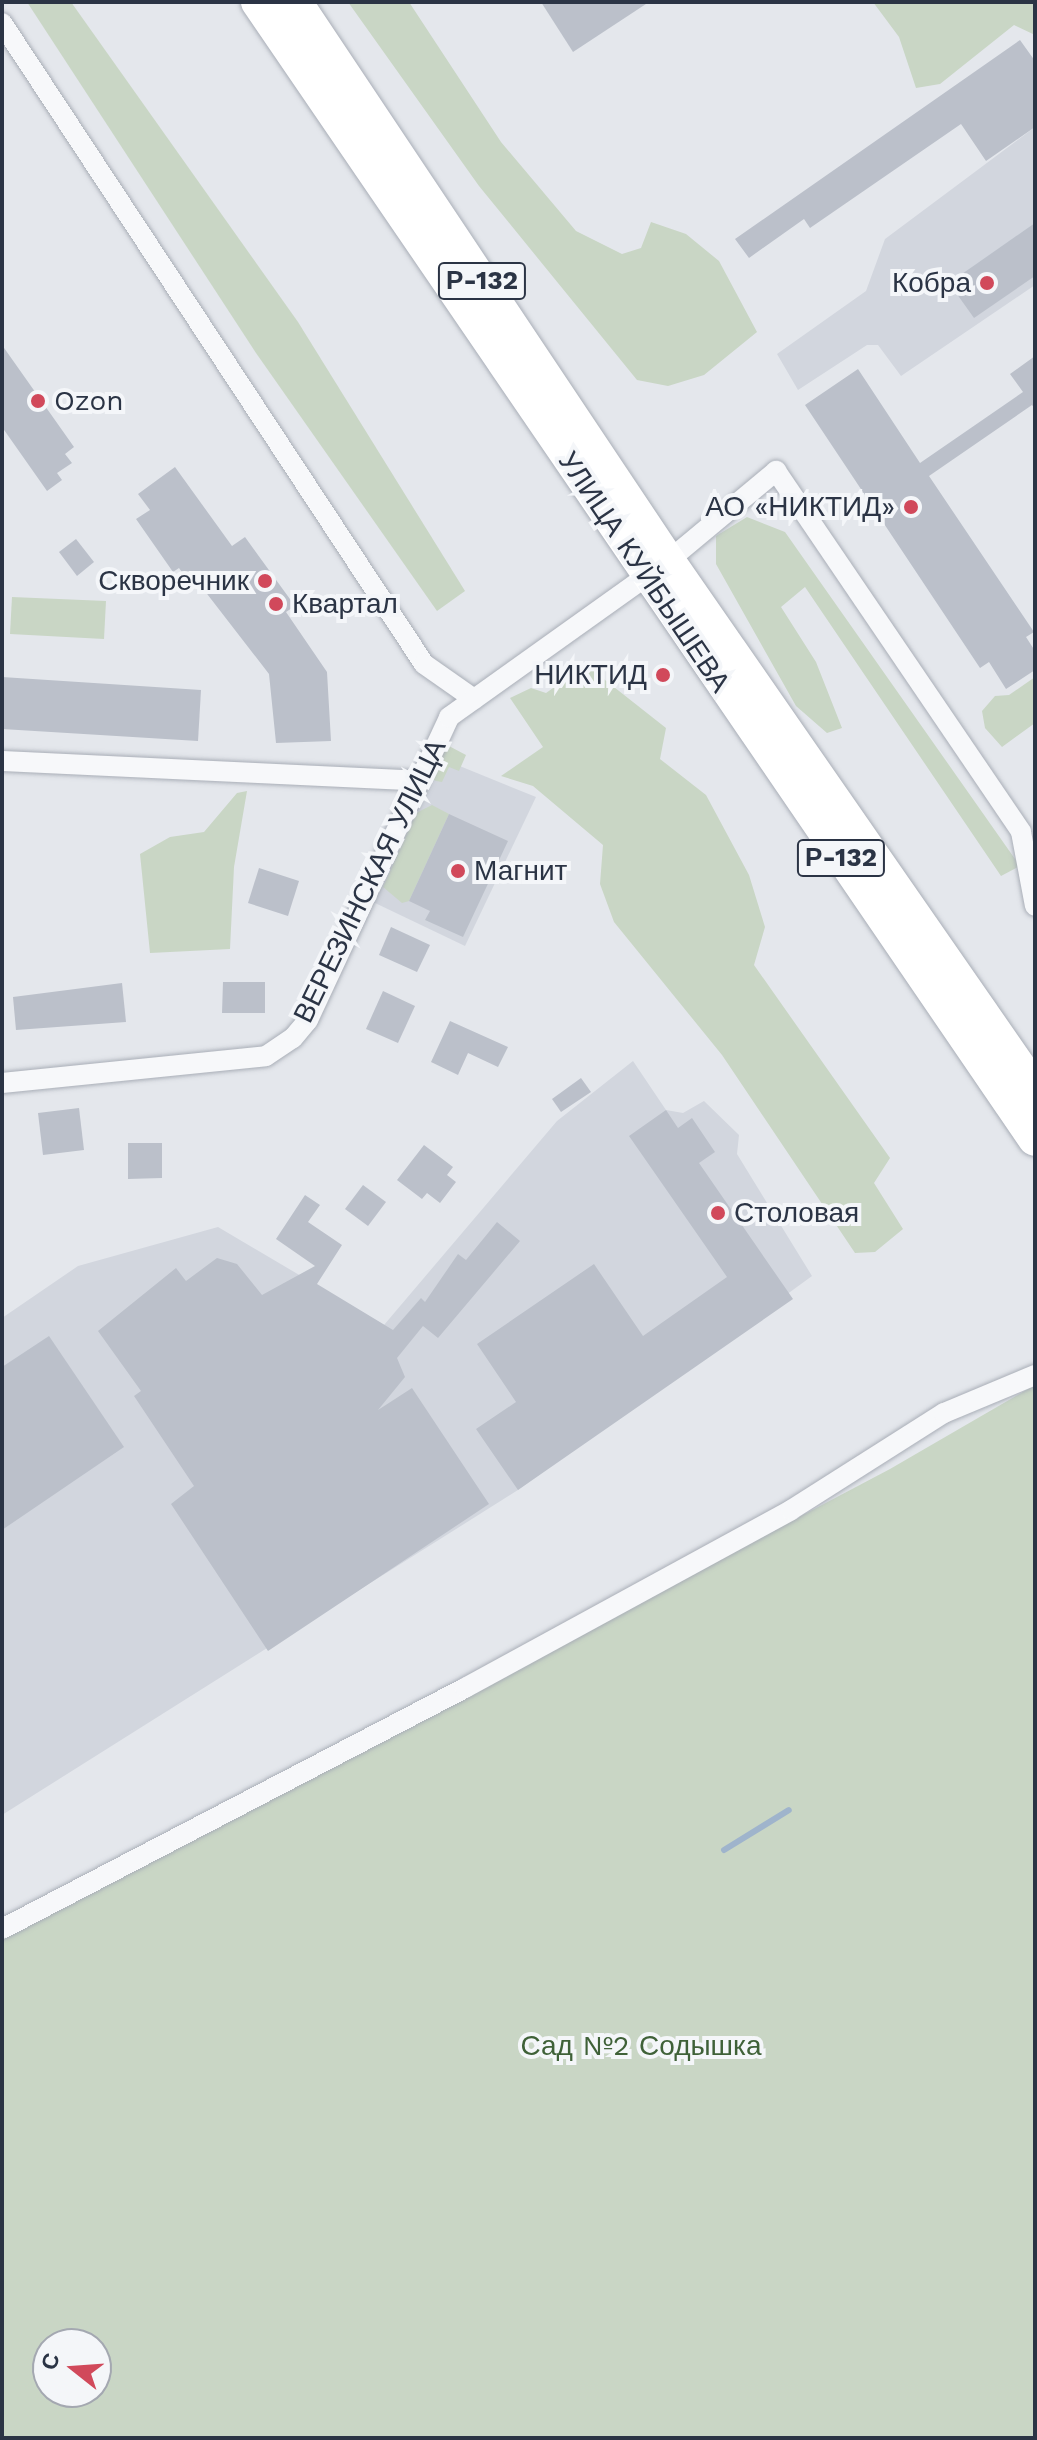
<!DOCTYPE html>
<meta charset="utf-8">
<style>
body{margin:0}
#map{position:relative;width:1037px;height:2440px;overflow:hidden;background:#e4e7ec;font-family:"Work Sans",sans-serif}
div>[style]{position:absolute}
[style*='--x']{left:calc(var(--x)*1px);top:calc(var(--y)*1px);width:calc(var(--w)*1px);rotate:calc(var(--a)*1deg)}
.built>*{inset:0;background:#d2d6de}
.green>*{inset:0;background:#c9d6c5}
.stream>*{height:6px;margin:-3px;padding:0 3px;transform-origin:3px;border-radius:3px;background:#9fb4cc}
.building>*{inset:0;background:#bbc0ca}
.roads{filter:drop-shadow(0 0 2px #a9aeb7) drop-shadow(0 0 2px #a9aeb7)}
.minor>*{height:20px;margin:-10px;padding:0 10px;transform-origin:10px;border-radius:10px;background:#f7f8fa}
.trunk>*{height:34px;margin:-17px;padding:0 17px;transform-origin:17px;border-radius:17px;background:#fff}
.dots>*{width:22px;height:22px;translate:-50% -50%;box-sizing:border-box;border:4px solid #f4f6f9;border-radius:50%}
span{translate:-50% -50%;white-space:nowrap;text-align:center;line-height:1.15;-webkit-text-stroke:8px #f4f6f9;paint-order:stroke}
.shield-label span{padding:2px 6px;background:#f4f6f9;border:2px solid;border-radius:6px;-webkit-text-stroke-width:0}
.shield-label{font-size:26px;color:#2b3445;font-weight:700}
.poi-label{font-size:28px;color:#2b3445}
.right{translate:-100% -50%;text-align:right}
.left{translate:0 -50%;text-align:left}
.street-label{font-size:28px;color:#2b3445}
.park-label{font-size:28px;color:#3f6138}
.frame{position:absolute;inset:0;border:4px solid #2b3445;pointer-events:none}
.north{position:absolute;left:32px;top:2328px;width:80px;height:80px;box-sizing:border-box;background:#f4f6f9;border:2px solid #a4a8b1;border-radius:50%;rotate:287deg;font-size:22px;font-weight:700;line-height:32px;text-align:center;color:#2b3445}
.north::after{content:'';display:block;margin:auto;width:28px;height:36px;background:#d1495b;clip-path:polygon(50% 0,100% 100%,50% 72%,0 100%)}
</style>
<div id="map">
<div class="built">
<i style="clip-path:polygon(1035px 127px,1035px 285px,901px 376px,878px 345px,867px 345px,798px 390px,777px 354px,866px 291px,885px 239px)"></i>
<i style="clip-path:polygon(440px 758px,536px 797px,465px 946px,373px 902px)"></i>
<i style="clip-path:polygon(633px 1061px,666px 1110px,683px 1113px,704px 1101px,739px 1135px,737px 1154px,812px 1276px,518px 1490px,2px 1815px,2px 1318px,78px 1266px,218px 1227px,384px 1325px,557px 1121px)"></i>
</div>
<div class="green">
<i style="clip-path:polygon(27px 2px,71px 2px,298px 322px,465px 591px,437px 611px,256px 353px)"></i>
<i style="clip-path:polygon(348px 2px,409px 2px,501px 142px,576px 231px,622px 254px,641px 248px,651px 222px,686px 234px,719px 261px,757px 332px,704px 375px,668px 386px,637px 380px,479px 186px)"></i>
<i style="clip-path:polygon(873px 2px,1035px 2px,1035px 35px,1014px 25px,940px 84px,916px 88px,899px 37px)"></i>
<i style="clip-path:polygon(747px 517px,785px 532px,1020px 866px,1001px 876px,805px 587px,781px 607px,816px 662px,842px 728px,827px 733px,796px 706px,716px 564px,716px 536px)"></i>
<i style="clip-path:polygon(12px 597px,106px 601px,104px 639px,10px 634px)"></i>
<i style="clip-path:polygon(586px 665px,666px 728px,660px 759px,706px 795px,749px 875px,765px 927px,754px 965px,890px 1158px,874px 1183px,903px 1229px,875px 1252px,855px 1253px,722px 1055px,614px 922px,600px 884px,603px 845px,533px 786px,501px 776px,543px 747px,510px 698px,531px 688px,546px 693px)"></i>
<i style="clip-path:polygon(1035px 677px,1035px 723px,1002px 747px,985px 728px,982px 711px,995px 696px,1009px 695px)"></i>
<i style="clip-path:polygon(447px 745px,466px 755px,459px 771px,449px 767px,442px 782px,436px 781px,432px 779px)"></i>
<i style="clip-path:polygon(247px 791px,234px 867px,230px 949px,150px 953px,140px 854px,170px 837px,204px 832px,237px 793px)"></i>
<i style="clip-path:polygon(432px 805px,449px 814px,409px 901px,402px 903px,383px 887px,416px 813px)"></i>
<i style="clip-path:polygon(evenodd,1035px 1385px,1035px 2438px,2px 2438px,2px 1938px,890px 1469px,1035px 1385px,48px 2344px,96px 2344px,96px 2392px,48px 2392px,48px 2344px)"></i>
</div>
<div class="stream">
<i style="--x:724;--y:1850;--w:76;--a:-31.6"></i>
</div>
<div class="building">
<i style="clip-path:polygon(541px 2px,649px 2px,573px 52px)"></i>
<i style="clip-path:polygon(1020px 40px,1035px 61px,1035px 127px,986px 161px,961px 124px,810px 228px,804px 219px,749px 258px,735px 239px)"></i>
<i style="clip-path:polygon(1035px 223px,1035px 276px,974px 318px,949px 283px)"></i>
<i style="clip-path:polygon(2px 345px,74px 447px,65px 454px,72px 463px,57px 473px,62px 480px,47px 491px,2px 427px)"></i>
<i style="clip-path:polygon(1035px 356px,1035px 409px,1032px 405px,929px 476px,1034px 632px,1026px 637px,1035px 651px,1035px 670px,1006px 689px,989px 662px,980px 668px,805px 405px,858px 369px,920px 463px,1023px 392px,1010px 374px)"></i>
<i style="clip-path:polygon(175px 467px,232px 546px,245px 537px,295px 606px,286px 612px,327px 672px,331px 741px,276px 743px,269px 674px,194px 577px,188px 581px,179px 568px,173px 572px,136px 519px,150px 510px,138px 494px)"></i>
<i style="clip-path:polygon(76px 539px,94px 562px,77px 576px,59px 552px)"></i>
<i style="clip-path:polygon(2px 677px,201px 690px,198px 741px,2px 729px)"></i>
<i style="clip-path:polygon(449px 814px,508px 841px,463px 937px,425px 920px,430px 911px,409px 901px)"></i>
<i style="clip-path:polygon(259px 868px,299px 881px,288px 916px,248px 903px)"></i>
<i style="clip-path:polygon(391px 927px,430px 945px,417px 972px,379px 955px)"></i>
<i style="clip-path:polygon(223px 982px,265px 982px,265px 1013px,222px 1013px)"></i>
<i style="clip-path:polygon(122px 983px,126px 1022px,16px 1030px,13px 997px)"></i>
<i style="clip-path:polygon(383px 991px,415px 1006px,398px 1043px,366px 1029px)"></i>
<i style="clip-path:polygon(450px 1021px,508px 1047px,498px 1067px,468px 1053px,458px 1075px,431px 1062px)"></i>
<i style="clip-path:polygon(581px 1078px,591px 1092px,561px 1112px,552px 1099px)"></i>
<i style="clip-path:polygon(79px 1108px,84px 1150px,43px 1155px,38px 1113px)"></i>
<i style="clip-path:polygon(666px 1110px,678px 1128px,692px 1118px,715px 1152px,699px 1163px,793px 1299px,518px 1490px,476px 1429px,516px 1402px,477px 1344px,594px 1264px,643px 1336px,727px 1277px,629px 1136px)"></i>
<i style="clip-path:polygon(128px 1143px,162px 1143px,162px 1178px,128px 1179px)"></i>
<i style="clip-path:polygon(424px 1145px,453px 1167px,447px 1175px,456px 1182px,440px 1203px,427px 1193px,422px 1199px,397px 1180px)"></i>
<i style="clip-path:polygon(363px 1185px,386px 1202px,368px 1226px,345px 1209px)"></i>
<i style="clip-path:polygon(305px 1195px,320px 1205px,308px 1222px,342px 1245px,317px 1284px,393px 1330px,421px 1298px,425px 1302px,458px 1254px,466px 1260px,497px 1222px,520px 1241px,438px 1338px,423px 1326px,397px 1358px,405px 1377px,378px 1410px,412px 1388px,489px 1504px,268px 1651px,171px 1504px,194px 1486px,134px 1396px,141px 1391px,98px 1331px,176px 1268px,186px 1281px,217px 1258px,237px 1264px,262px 1295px,315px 1266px,276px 1239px)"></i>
<i style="clip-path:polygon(49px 1336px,124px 1447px,2px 1530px,2px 1367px)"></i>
</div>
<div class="roads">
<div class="minor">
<i style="--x:2;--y:23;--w:767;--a:56.64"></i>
<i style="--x:424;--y:664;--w:61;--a:35"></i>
<i style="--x:2;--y:761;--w:417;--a:2.7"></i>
<i style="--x:2;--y:1083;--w:265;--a:-5.8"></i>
<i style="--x:266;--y:1056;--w:32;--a:-34"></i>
<i style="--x:293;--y:1038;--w:23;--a:-50"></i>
<i style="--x:308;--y:1020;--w:334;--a:-65"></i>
<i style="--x:449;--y:717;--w:269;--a:-35.5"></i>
<i style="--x:668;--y:561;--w:141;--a:-39.8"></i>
<i style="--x:776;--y:471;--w:436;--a:55.8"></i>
<i style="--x:1021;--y:832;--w:75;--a:79.3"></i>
<i style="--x:2;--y:1929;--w:522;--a:-27.5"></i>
<i style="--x:465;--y:1688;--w:371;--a:-28.6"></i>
<i style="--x:791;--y:1510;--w:181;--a:-32.4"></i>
<i style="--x:944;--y:1413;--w:99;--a:-22.7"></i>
</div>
<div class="trunk">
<i style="--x:258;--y:2;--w:1377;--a:55.65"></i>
<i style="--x:295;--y:2;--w:672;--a:56.29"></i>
<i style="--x:668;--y:561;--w:644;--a:55.25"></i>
</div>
</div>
<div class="dots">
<i style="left:987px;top:283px;background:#d1495b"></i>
<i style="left:38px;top:401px;background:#d1495b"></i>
<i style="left:911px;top:507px;background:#d1495b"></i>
<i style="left:265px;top:581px;background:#d1495b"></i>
<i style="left:276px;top:604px;background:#d1495b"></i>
<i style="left:663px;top:675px;background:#d1495b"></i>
<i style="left:458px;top:871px;background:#d1495b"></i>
<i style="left:718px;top:1213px;background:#d1495b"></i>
</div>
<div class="shield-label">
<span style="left:482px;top:281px">Р-132</span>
<span style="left:841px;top:858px">Р-132</span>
</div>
<div class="poi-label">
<span class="right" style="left:971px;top:283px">Кобра</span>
<span class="left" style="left:54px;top:401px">Ozon</span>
<span class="right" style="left:895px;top:507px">АО «НИКТИД»</span>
<span class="right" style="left:249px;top:581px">Скворечник</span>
<span class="left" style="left:292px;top:604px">Квартал</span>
<span class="right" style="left:647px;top:675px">НИКТИД</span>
<span class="left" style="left:474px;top:871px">Магнит</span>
<span class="left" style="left:734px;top:1213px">Столовая</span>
</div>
<div class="street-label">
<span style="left:644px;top:572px;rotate:56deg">УЛИЦА КУЙБЫШЕВА</span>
<span style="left:370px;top:881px;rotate:-64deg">ВЕРЕЗИНСКАЯ УЛИЦА</span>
</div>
<div class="park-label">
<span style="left:641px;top:2046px">Сад №2 Содышка</span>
</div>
<div class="frame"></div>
<div class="north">С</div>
</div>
